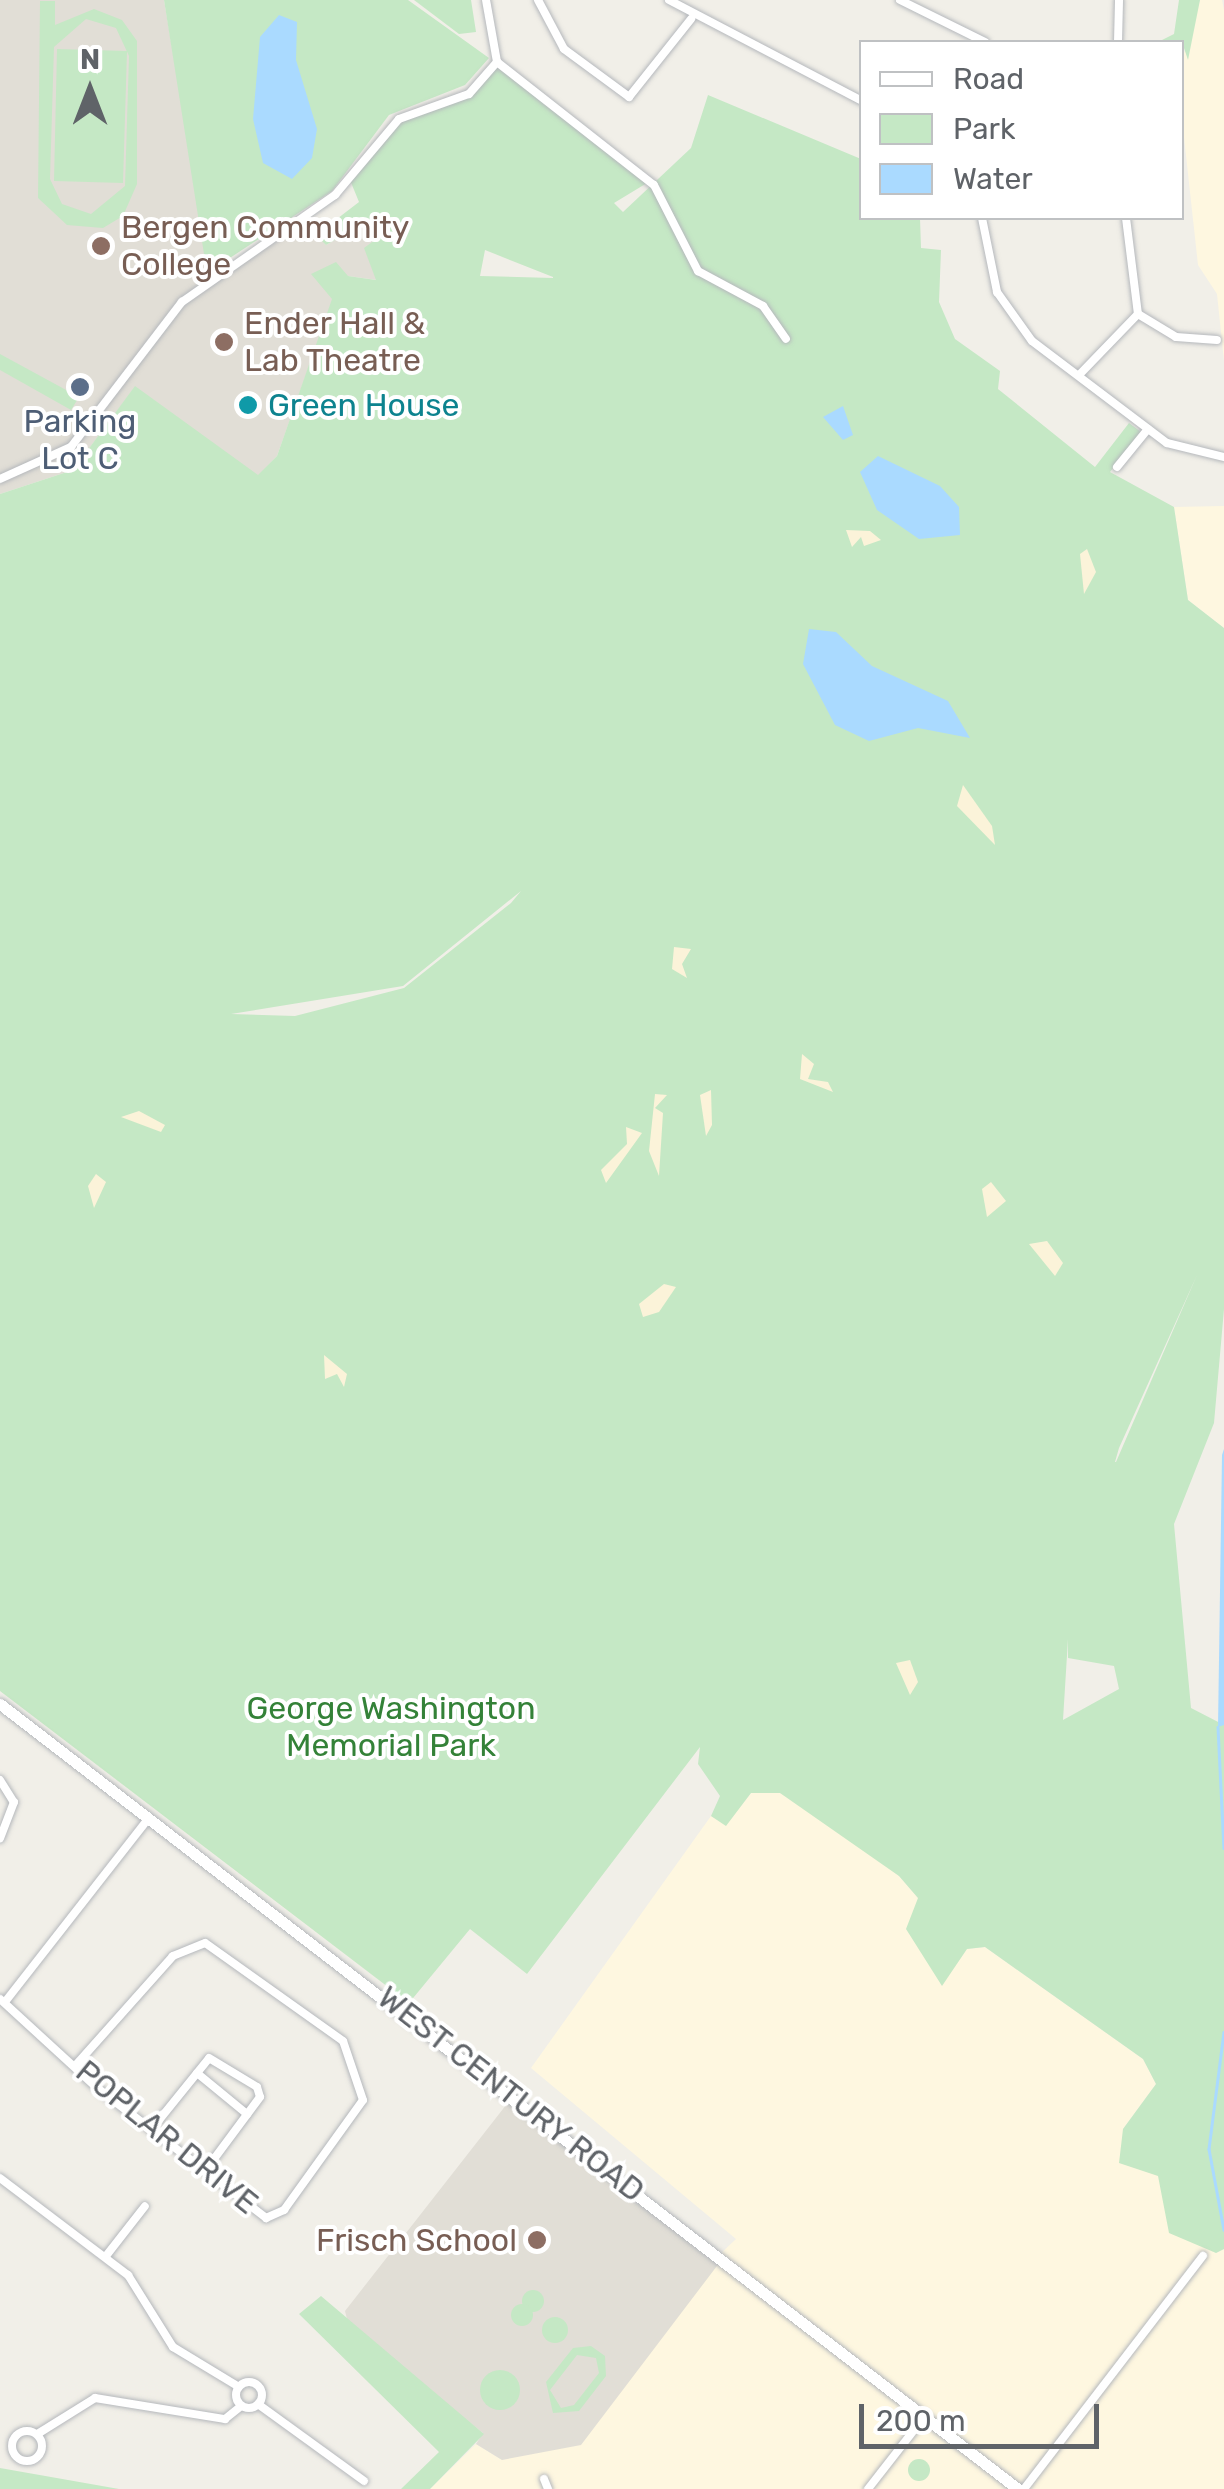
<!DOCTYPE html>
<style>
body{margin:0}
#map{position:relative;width:1224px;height:2489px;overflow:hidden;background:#f1efe8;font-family:Rubik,sans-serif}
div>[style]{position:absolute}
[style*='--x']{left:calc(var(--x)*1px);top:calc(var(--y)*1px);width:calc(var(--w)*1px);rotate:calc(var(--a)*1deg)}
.commercial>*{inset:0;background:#fef7e0}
.education>*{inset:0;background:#e1ded6}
.green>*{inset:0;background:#c5e8c5}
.round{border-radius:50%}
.sand>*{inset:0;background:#fbf3d9}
.water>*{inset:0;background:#aadaff}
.stream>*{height:2.5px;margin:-1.25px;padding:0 1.25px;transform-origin:1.25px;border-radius:1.25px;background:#aadaff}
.roads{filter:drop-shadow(0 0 2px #b5b8bc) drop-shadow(0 0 2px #b5b8bc)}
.street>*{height:8px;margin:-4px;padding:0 4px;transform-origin:4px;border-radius:4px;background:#fff}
.street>.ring{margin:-4px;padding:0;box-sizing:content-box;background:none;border:8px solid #fff;border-radius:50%}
.secondary>*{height:11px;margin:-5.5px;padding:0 5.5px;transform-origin:5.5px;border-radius:5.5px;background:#fff}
.dots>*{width:28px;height:28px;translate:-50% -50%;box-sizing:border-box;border:5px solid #fff;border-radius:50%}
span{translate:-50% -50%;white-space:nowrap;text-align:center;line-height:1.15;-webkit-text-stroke:8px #fff;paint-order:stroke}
.education-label{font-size:32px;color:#785e54}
.left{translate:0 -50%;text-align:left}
.right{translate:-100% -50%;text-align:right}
.culture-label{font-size:32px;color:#0d838f}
.service-label{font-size:32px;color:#4e5e75}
.park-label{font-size:32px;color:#348238}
.street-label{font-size:32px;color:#5f6368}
.legend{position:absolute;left:859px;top:40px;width:325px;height:180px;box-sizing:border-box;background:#fff;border:2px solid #bfc1c3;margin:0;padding:12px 18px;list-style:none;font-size:30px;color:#5f6368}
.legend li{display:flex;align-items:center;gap:20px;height:50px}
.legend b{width:50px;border:2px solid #bfc1c3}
.north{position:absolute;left:40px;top:40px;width:100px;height:100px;-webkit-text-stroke:8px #fff;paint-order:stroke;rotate:0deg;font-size:28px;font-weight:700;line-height:40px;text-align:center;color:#5f6368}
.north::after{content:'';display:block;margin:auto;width:35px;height:45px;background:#5f6368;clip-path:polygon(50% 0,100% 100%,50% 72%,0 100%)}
.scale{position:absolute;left:859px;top:2404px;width:240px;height:45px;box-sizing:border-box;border:5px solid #5f6368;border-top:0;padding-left:12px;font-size:30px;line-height:35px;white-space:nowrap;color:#5f6368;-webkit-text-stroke:8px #fff;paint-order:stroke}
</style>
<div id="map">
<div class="commercial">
<i style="clip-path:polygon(1200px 0,1222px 0,1224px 10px,1224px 361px,1217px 294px,1198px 265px,1182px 119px,1182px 60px)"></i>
<i style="clip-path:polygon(1224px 506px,1224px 628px,1188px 600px,1174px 507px)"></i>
<i style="clip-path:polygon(751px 1793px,780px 1793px,815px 1812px,899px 1876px,918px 1898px,941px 1985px,967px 1949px,985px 1947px,1143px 2059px,1156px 2084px,1123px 2129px,1216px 2253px,1224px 2249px,1224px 2489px,430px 2489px,476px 2444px,502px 2460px,736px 2239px,531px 2068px,711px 1816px,726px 1825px)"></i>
</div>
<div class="education">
<i style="clip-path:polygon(0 0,164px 0,211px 278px,303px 217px,326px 245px,374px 218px,387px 231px,377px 280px,348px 276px,333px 299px,277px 456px,258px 476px,135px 387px,73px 470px,0 494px)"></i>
<i style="clip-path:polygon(514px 2095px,723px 2258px,581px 2445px,502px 2460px,476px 2444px,483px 2433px,349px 2327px,345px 2311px)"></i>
</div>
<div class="green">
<i style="clip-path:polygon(164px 0,408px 0,489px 58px,465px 85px,389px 115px,332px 191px,207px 273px)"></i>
<i style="clip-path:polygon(414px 0,471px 0,476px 32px,459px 34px)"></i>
<i style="clip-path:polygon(1179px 0,1200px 0,1188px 60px,1182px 42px,1158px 42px,1174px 34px)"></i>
<i style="clip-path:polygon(evenodd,40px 1px,55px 1px,55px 25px,94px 9px,122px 20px,137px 41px,137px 184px,123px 216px,103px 228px,67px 225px,38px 198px,40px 1px,86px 19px,116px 28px,129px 56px,125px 186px,91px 214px,62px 204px,50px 179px,54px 47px,86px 19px)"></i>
<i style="clip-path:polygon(57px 49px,127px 51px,123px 183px,54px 181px)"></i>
<i style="clip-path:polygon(evenodd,497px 62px,647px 183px,614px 203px,623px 212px,691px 148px,708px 95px,861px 159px,862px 218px,920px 218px,921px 248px,941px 250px,939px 302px,955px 339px,1000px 371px,998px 389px,1095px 467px,1129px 423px,1141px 432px,1110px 472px,1174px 507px,1188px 600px,1224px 628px,1224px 1309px,1214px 1423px,1174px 1524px,1191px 1708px,1224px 1725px,1224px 2249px,1216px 2253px,1169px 2233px,1158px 2176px,1119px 2163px,1123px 2129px,1156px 2084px,1143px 2059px,985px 1947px,967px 1949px,942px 1986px,906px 1929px,918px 1898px,899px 1876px,780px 1793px,751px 1793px,726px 1826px,711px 1816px,720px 1796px,698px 1764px,700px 1747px,527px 1974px,470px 1929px,409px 2003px,0 1691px,0 494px,73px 470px,135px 386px,258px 475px,277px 456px,332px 299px,311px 274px,336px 262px,348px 276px,376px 280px,364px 248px,387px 231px,374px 218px,326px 245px,316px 235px,359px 202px,350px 180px,399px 119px,456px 101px,497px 62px,485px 250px,553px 277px,553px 278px,480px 276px,485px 250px,497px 62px,521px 891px,511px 903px,404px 988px,295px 1016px,231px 1014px,403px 986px,521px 891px,497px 62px,1197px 1275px,1116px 1462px,1115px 1462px,1119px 1448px,1197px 1275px,497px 62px,1068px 1639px,1068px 1658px,1114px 1666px,1119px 1689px,1063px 1720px,1068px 1639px)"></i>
<i style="clip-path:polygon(0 354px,79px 397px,71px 410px,0 370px)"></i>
<i class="round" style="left:522px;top:2290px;width:22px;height:22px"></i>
<i style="clip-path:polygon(321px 2296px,484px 2434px,430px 2489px,401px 2489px,439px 2452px,299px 2314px)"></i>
<i class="round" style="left:511px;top:2304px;width:22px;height:22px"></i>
<i class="round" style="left:542px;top:2317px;width:26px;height:26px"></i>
<i style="clip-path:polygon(evenodd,591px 2346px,605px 2356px,606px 2376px,579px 2411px,553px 2413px,546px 2382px,573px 2348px,591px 2346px,577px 2355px,596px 2358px,599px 2373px,574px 2405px,561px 2408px,550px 2390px,577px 2355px)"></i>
<i class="round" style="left:480px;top:2370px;width:40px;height:40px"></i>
<i class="round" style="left:908px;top:2459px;width:22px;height:22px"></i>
<i style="clip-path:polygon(0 2468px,119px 2489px,0 2489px)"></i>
</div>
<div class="sand">
<i style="clip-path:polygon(846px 530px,870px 531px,881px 540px,864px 546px,861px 537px,852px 547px)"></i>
<i style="clip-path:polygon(1087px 549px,1096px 572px,1084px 594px,1080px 554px)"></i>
<i style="clip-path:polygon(963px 785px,992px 826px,995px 845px,957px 806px)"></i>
<i style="clip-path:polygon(674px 947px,691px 949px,682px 964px,687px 978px,672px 969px)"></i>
<i style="clip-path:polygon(802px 1054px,814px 1064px,808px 1079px,828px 1082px,833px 1092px,800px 1079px)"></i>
<i style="clip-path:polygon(711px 1090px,712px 1125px,706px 1136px,700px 1095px)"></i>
<i style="clip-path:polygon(655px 1094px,667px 1095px,655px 1108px,663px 1113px,659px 1176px,649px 1151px)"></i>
<i style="clip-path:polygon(139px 1111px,165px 1125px,161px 1132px,121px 1117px)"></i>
<i style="clip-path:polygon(626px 1127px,642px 1133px,606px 1183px,601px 1170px,627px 1144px)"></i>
<i style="clip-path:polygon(96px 1174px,106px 1182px,94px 1208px,88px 1186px)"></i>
<i style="clip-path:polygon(991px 1182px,1006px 1201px,987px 1217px,982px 1189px)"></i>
<i style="clip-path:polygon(1047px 1241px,1063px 1263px,1055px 1276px,1029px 1244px)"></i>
<i style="clip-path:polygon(664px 1284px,676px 1287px,659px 1312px,643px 1317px,639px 1304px)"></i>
<i style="clip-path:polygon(324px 1355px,347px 1374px,344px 1387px,337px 1374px,325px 1379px)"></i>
<i style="clip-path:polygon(910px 1660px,918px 1682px,910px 1695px,896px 1663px)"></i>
</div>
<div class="water">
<i style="clip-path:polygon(279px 15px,297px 22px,296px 60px,317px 129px,312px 158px,292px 179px,263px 163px,253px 119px,260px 37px)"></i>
<i style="clip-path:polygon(843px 406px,853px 435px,843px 440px,823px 417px)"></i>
<i style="clip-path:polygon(878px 456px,940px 486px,959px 507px,960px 535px,919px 539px,877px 510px,860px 472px)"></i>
<i style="clip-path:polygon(809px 629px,836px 632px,872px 666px,948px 701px,970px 738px,918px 728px,869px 741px,835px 725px,803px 664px)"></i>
<i style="clip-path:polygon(1224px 1449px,1224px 1725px,1218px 1727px,1222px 1455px)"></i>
</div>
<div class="stream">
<i style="--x:1218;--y:1727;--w:121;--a:87.2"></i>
<i style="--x:1224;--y:2032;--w:118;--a:97.3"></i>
<i style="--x:1209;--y:2149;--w:82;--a:79.5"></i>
</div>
<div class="roads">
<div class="street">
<i style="--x:486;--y:0;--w:63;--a:79.9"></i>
<i style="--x:497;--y:62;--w:199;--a:38.1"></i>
<i style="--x:654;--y:185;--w:97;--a:62.9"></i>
<i style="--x:698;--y:271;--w:74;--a:28.3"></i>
<i style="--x:763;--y:306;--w:40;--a:55.1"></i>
<i style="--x:538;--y:0;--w:55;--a:62"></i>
<i style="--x:564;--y:49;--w:81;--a:36.4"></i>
<i style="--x:629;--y:97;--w:100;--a:-51.5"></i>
<i style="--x:669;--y:0;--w:218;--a:27.6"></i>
<i style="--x:900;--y:0;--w:95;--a:26.3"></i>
<i style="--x:1118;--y:42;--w:42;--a:-88.6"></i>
<i style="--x:982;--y:218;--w:76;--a:78.5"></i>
<i style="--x:997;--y:292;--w:60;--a:54.5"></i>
<i style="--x:1032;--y:341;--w:169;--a:37.1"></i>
<i style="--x:1167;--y:443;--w:59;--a:13.8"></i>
<i style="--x:1126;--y:218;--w:97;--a:82.9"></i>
<i style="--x:1138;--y:314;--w:44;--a:31.2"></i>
<i style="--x:1176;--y:337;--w:41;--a:4.2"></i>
<i style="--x:1081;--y:373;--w:82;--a:-46"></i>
<i style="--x:1117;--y:467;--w:49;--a:-50.8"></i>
<i style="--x:0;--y:479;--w:78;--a:-24.3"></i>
<i style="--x:71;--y:447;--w:183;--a:-52.6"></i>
<i style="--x:182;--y:302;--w:187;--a:-35"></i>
<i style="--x:335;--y:195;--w:99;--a:-49.9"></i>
<i style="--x:399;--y:119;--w:74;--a:-19.7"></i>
<i style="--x:469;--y:94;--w:43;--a:-48.8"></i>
<i style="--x:0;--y:1780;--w:26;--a:58"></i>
<i style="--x:14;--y:1802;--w:39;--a:111"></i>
<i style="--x:0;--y:1999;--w:130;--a:42.5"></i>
<i style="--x:96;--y:2087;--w:215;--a:37.6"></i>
<i style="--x:266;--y:2218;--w:20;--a:-24"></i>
<i style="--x:284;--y:2210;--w:135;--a:-54.3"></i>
<i style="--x:363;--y:2100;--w:62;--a:-108.7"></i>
<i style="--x:343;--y:2041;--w:169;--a:-144.6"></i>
<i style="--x:205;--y:1943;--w:35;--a:158"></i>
<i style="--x:173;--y:1956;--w:146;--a:131.7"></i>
<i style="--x:5;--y:2002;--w:234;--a:-52"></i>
<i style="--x:197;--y:2073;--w:65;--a:39.4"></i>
<i style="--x:151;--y:2130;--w:92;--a:-51.1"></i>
<i style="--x:209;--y:2058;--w:56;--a:31.1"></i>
<i style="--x:257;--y:2087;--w:10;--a:73"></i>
<i style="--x:260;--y:2097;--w:92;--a:126.6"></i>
<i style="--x:0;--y:2178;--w:161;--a:37.2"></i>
<i style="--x:128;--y:2275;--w:85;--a:58"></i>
<i style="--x:173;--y:2347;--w:77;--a:31.2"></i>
<i style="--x:106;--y:2256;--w:63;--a:-52"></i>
<i class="ring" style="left:236px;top:2382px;width:18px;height:18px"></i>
<i style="--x:258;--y:2404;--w:131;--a:36"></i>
<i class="ring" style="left:12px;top:2431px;width:22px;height:22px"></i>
<i style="--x:39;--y:2433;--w:66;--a:-32"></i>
<i style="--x:95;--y:2398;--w:132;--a:9.2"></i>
<i style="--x:225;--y:2419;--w:21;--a:-39"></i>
<i style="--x:544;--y:2479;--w:11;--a:68"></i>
<i style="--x:868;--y:2489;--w:93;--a:-52"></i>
<i style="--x:1024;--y:2489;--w:294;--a:-52.5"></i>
</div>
<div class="secondary">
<i style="--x:0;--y:1704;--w:1286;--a:37.64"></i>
</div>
</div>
<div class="dots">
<i style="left:101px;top:246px;background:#8d6e63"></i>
<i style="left:224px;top:342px;background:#8d6e63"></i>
<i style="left:80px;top:387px;background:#5c6f8a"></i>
<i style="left:248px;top:405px;background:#0f9aa8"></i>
<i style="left:537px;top:2240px;background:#8d6e63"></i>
</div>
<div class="education-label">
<span class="left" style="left:121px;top:246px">Bergen Community<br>College</span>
<span class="left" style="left:244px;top:342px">Ender Hall &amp;<br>Lab Theatre</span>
<span class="right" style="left:517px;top:2240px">Frisch School</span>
</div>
<div class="culture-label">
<span class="left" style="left:268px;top:405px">Green House</span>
</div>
<div class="service-label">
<span style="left:80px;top:440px">Parking<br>Lot C</span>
</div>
<div class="park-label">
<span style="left:391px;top:1727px">George Washington<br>Memorial Park</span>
</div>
<div class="street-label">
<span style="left:511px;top:2094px;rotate:38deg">WEST CENTURY ROAD</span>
<span style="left:167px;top:2137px;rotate:39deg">POPLAR DRIVE</span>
</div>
<ul class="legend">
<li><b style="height:12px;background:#fff"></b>Road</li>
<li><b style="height:28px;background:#c5e8c5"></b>Park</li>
<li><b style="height:28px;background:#aadaff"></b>Water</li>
</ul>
<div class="north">N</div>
<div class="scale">200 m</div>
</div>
